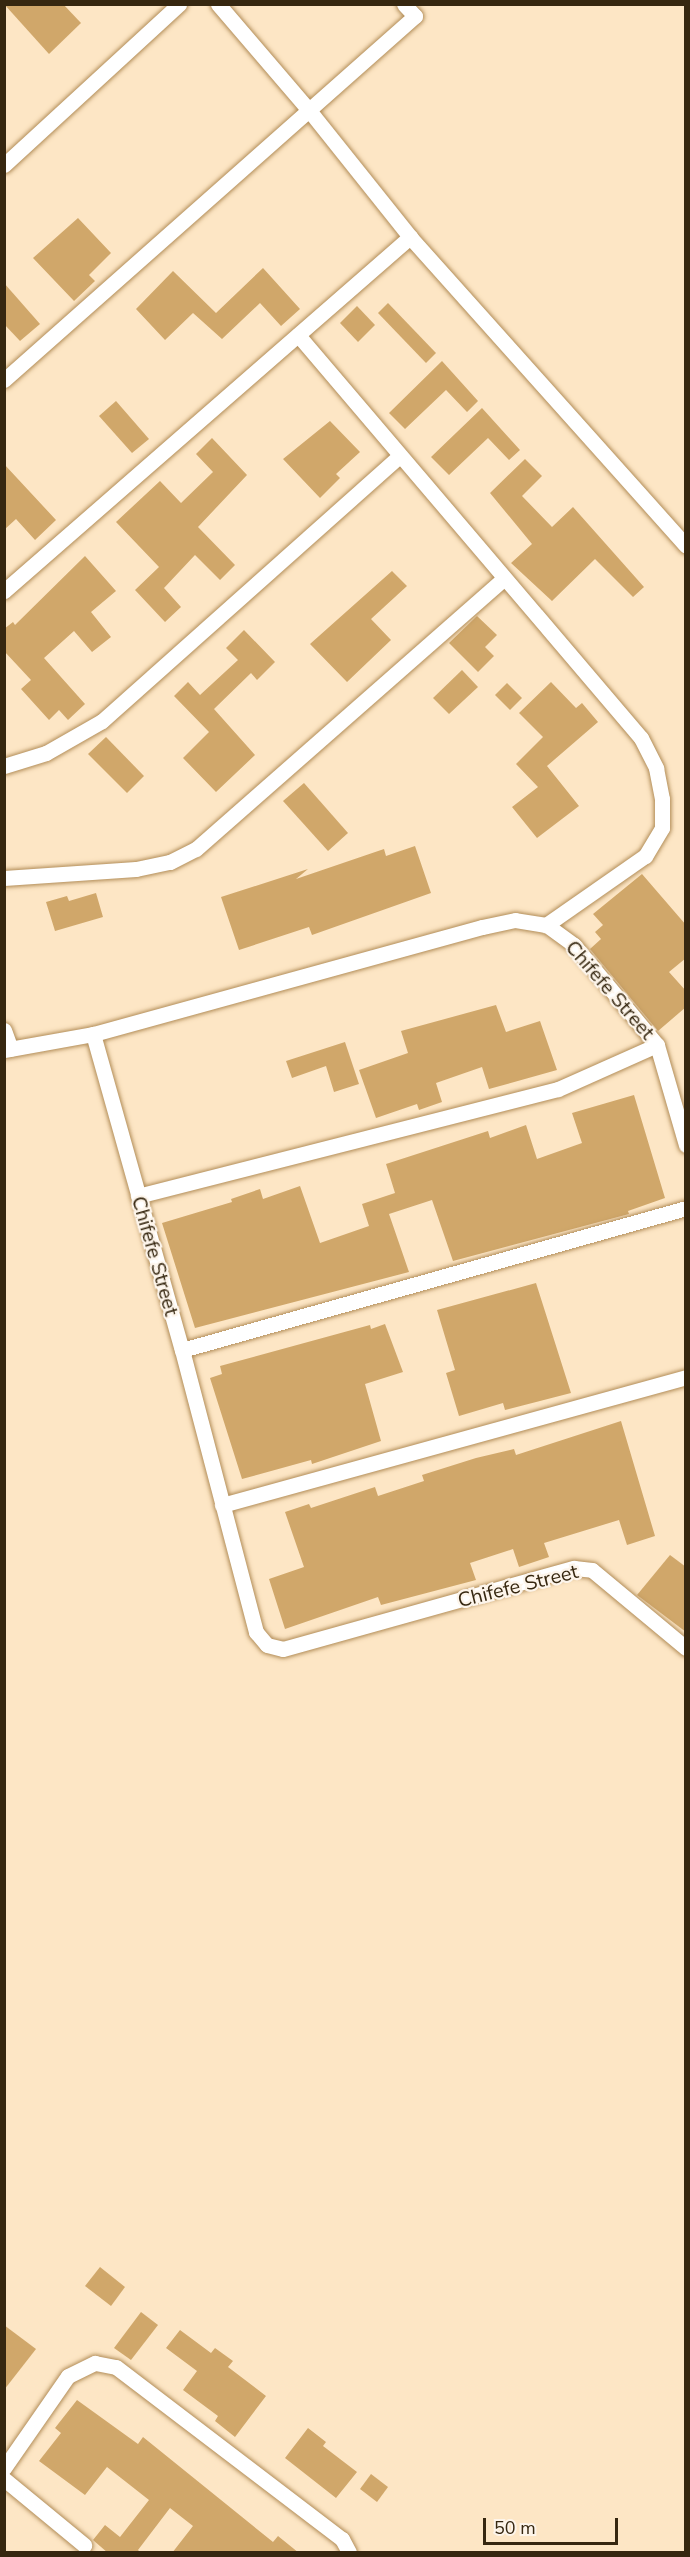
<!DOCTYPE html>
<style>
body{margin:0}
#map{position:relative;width:690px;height:2557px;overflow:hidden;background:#fde6c5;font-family:"Nunito Sans",sans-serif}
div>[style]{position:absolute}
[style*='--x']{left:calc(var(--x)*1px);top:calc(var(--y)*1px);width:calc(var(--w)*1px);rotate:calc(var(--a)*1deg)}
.building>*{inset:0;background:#d0a76a}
.roads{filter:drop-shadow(0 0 2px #b28d58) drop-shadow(0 0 2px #b28d58)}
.street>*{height:15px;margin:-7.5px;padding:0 7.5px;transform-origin:7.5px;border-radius:7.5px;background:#fff}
span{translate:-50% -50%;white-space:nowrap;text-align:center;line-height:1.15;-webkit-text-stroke:4.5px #fdf5eb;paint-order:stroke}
.street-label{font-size:20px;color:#362710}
.frame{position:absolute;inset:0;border:6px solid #362710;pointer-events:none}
.scale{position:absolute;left:483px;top:2518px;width:135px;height:27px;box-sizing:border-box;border:3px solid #362710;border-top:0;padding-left:8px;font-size:18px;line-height:21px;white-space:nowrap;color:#362710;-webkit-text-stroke:4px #fdf5eb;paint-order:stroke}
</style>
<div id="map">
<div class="building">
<i style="clip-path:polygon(4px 4px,63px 4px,81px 23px,49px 54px)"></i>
<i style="clip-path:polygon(78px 218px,111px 253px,89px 275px,95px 281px,74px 301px,33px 258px)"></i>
<i style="clip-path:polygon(263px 268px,300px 309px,281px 326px,260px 303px,222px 339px,193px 313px,165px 340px,136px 309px,173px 271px,216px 313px)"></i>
<i style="clip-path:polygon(4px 283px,40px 324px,20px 341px,4px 324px)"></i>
<i style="clip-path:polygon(388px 303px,436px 353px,426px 363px,378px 313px)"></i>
<i style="clip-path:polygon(357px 306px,375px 325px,358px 342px,340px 323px)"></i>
<i style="clip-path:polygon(442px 361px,478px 401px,467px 412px,446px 390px,405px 429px,389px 413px)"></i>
<i style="clip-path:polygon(116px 401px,149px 439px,132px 453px,99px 416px)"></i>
<i style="clip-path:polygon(482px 408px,520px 450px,509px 460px,488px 438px,449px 475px,431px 457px)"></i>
<i style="clip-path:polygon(330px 421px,360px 452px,336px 474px,340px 478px,320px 498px,283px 459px)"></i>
<i style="clip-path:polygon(212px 438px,247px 475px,198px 527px,235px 565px,220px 580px,195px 555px,164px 588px,181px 607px,165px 622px,135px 590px,159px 567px,116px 522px,160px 481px,181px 503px,213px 472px,196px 454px)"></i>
<i style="clip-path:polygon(525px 459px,542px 476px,522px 496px,552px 527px,573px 507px,644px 587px,633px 597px,595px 559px,552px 601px,511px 563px,532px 544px,490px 493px)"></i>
<i style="clip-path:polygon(4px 464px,56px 520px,35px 540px,16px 519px,4px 530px)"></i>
<i style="clip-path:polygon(85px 556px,116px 591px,91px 612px,111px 637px,92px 652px,74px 631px,44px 658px,85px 704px,68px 720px,59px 710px,49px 720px,21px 689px,31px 680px,4px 651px,4px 629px,13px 622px,15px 625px)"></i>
<i style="clip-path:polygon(392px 571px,407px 586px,371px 619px,391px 640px,347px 682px,310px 644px)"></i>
<i style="clip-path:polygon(477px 616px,497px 635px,485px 647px,494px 656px,478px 672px,449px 643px)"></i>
<i style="clip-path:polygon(244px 630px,275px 662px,257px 680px,251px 673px,214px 709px,255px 755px,216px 792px,183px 758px,209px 732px,174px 696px,188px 682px,200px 695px,238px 660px,226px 648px)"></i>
<i style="clip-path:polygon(462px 670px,478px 687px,449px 714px,433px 698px)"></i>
<i style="clip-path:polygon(551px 682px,576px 708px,582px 703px,598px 722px,547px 766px,579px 806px,537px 838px,512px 807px,538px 787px,516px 764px,543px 737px,519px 713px)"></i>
<i style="clip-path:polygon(507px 683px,522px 698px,510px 710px,495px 695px)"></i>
<i style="clip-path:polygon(106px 737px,144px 776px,127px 793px,88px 754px)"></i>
<i style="clip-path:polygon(304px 783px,348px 833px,328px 851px,283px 801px)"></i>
<i style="clip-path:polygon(415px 846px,431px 893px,312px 935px,309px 927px,239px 950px,221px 897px,308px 869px,296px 879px,384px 849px,386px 856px)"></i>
<i style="clip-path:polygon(642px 874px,686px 925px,686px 958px,669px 972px,686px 991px,686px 1007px,658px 1031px,590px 949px,601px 939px,595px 932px,603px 925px,593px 914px)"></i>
<i style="clip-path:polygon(96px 893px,103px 917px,55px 931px,46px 902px,67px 896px,69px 901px)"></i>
<i style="clip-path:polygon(496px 1005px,506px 1032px,540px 1021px,557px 1070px,489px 1089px,482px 1067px,436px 1083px,442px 1102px,419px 1110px,417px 1104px,376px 1118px,359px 1070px,408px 1053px,401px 1031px)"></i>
<i style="clip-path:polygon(345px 1042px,359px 1084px,334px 1092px,326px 1066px,292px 1078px,286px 1061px)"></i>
<i style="clip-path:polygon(634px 1095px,665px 1198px,628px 1211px,629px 1214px,453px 1261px,432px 1200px,389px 1214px,409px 1272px,195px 1328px,162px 1223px,232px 1202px,231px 1199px,260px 1189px,263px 1199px,300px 1186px,320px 1243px,369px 1226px,362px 1204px,395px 1193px,386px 1164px,488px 1131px,490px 1138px,526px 1125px,537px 1159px,582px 1143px,572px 1113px)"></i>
<i style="clip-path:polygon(536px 1283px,571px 1393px,505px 1410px,503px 1403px,459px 1416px,446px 1373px,455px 1370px,437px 1310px)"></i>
<i style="clip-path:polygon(385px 1324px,403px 1372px,365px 1384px,381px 1441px,312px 1464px,311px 1460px,242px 1479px,210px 1378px,222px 1374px,220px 1366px,370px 1325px,371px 1329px)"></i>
<i style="clip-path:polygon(621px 1421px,655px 1536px,627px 1545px,619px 1520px,544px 1543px,549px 1557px,519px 1567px,513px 1549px,470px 1563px,476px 1580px,381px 1605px,378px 1597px,285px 1629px,269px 1579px,304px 1567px,285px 1512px,309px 1504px,311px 1508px,375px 1487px,378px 1496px,424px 1481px,422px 1475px,476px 1458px,514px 1449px,516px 1455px)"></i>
<i style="clip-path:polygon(670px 1555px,686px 1567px,686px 1632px,637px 1595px)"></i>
<i style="clip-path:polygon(100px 2267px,125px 2287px,111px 2306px,85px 2286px)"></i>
<i style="clip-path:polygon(141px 2312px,158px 2325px,131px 2360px,114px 2348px)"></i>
<i style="clip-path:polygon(4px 2325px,36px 2349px,4px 2390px)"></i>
<i style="clip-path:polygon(180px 2330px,211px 2353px,215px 2348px,233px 2361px,228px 2367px,266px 2396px,235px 2437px,215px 2421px,218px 2416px,183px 2390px,197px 2371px,166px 2348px)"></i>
<i style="clip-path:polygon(77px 2400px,138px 2444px,143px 2437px,273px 2542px,278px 2536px,299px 2553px,172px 2553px,193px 2526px,170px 2508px,138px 2550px,141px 2553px,108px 2553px,93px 2540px,105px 2525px,120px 2537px,149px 2500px,107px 2467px,85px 2495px,39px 2461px,61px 2433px,55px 2428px)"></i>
<i style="clip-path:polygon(308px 2428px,326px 2442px,323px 2446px,357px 2472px,336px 2498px,285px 2458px)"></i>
<i style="clip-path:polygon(371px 2474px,388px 2487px,377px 2502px,360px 2489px)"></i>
</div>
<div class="roads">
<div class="street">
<i style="--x:218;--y:4;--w:138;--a:49.4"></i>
<i style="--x:308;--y:109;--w:164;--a:51.4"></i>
<i style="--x:410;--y:237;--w:414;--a:48.2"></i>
<i style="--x:4;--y:165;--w:238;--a:-42.6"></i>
<i style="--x:298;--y:335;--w:529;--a:49.6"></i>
<i style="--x:641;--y:738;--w:34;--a:63"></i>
<i style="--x:656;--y:768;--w:32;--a:79"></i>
<i style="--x:662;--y:799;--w:29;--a:90"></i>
<i style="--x:662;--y:828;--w:33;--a:121"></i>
<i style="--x:645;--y:856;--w:121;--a:145.1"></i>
<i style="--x:4;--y:380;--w:549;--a:-41.53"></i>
<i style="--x:415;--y:16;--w:16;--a:-133"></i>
<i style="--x:4;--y:591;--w:539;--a:-41.09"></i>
<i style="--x:4;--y:766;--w:44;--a:-17.2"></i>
<i style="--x:46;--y:753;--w:64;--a:-29.7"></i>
<i style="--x:102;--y:721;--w:398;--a:-41.7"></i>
<i style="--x:4;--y:878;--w:132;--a:-3.9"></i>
<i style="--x:136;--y:869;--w:35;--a:-12"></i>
<i style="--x:170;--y:862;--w:29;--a:-27"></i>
<i style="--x:196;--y:849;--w:410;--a:-41.3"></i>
<i style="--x:4;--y:1030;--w:20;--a:70"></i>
<i style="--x:4;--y:1050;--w:90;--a:-10.2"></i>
<i style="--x:686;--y:1145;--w:104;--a:-106.2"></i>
<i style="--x:657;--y:1045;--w:130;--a:-129.7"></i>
<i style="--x:574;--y:945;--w:34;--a:-144"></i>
<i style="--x:546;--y:925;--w:31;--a:-171"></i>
<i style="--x:515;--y:920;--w:34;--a:168"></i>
<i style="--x:482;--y:927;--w:403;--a:164.6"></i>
<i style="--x:93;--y:1034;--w:328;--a:74.3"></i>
<i style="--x:182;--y:1350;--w:292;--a:75.3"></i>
<i style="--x:256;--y:1632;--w:17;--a:50"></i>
<i style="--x:267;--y:1645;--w:16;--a:14"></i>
<i style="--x:283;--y:1649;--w:302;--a:-15.6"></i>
<i style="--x:574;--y:1568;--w:18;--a:6"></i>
<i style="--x:592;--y:1570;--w:122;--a:39.7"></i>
<i style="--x:138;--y:1196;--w:433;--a:-14.3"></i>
<i style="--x:558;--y:1089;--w:108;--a:-24"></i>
<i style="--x:182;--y:1350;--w:524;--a:-15.73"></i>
<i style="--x:222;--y:1505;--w:481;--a:-15.4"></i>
<i style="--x:4;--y:2468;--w:112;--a:-55.2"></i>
<i style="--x:68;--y:2376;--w:30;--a:-26"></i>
<i style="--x:95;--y:2363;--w:21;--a:11"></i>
<i style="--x:116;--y:2367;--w:284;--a:37.3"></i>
<i style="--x:342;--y:2539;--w:15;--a:62"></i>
<i style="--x:4;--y:2479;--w:104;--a:39.5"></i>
</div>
</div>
<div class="street-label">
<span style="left:610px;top:990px;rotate:49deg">Chifefe Street</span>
<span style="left:155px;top:1256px;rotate:74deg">Chifefe Street</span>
<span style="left:518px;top:1586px;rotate:-14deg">Chifefe Street</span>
</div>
<div class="frame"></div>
<div class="scale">50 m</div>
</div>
